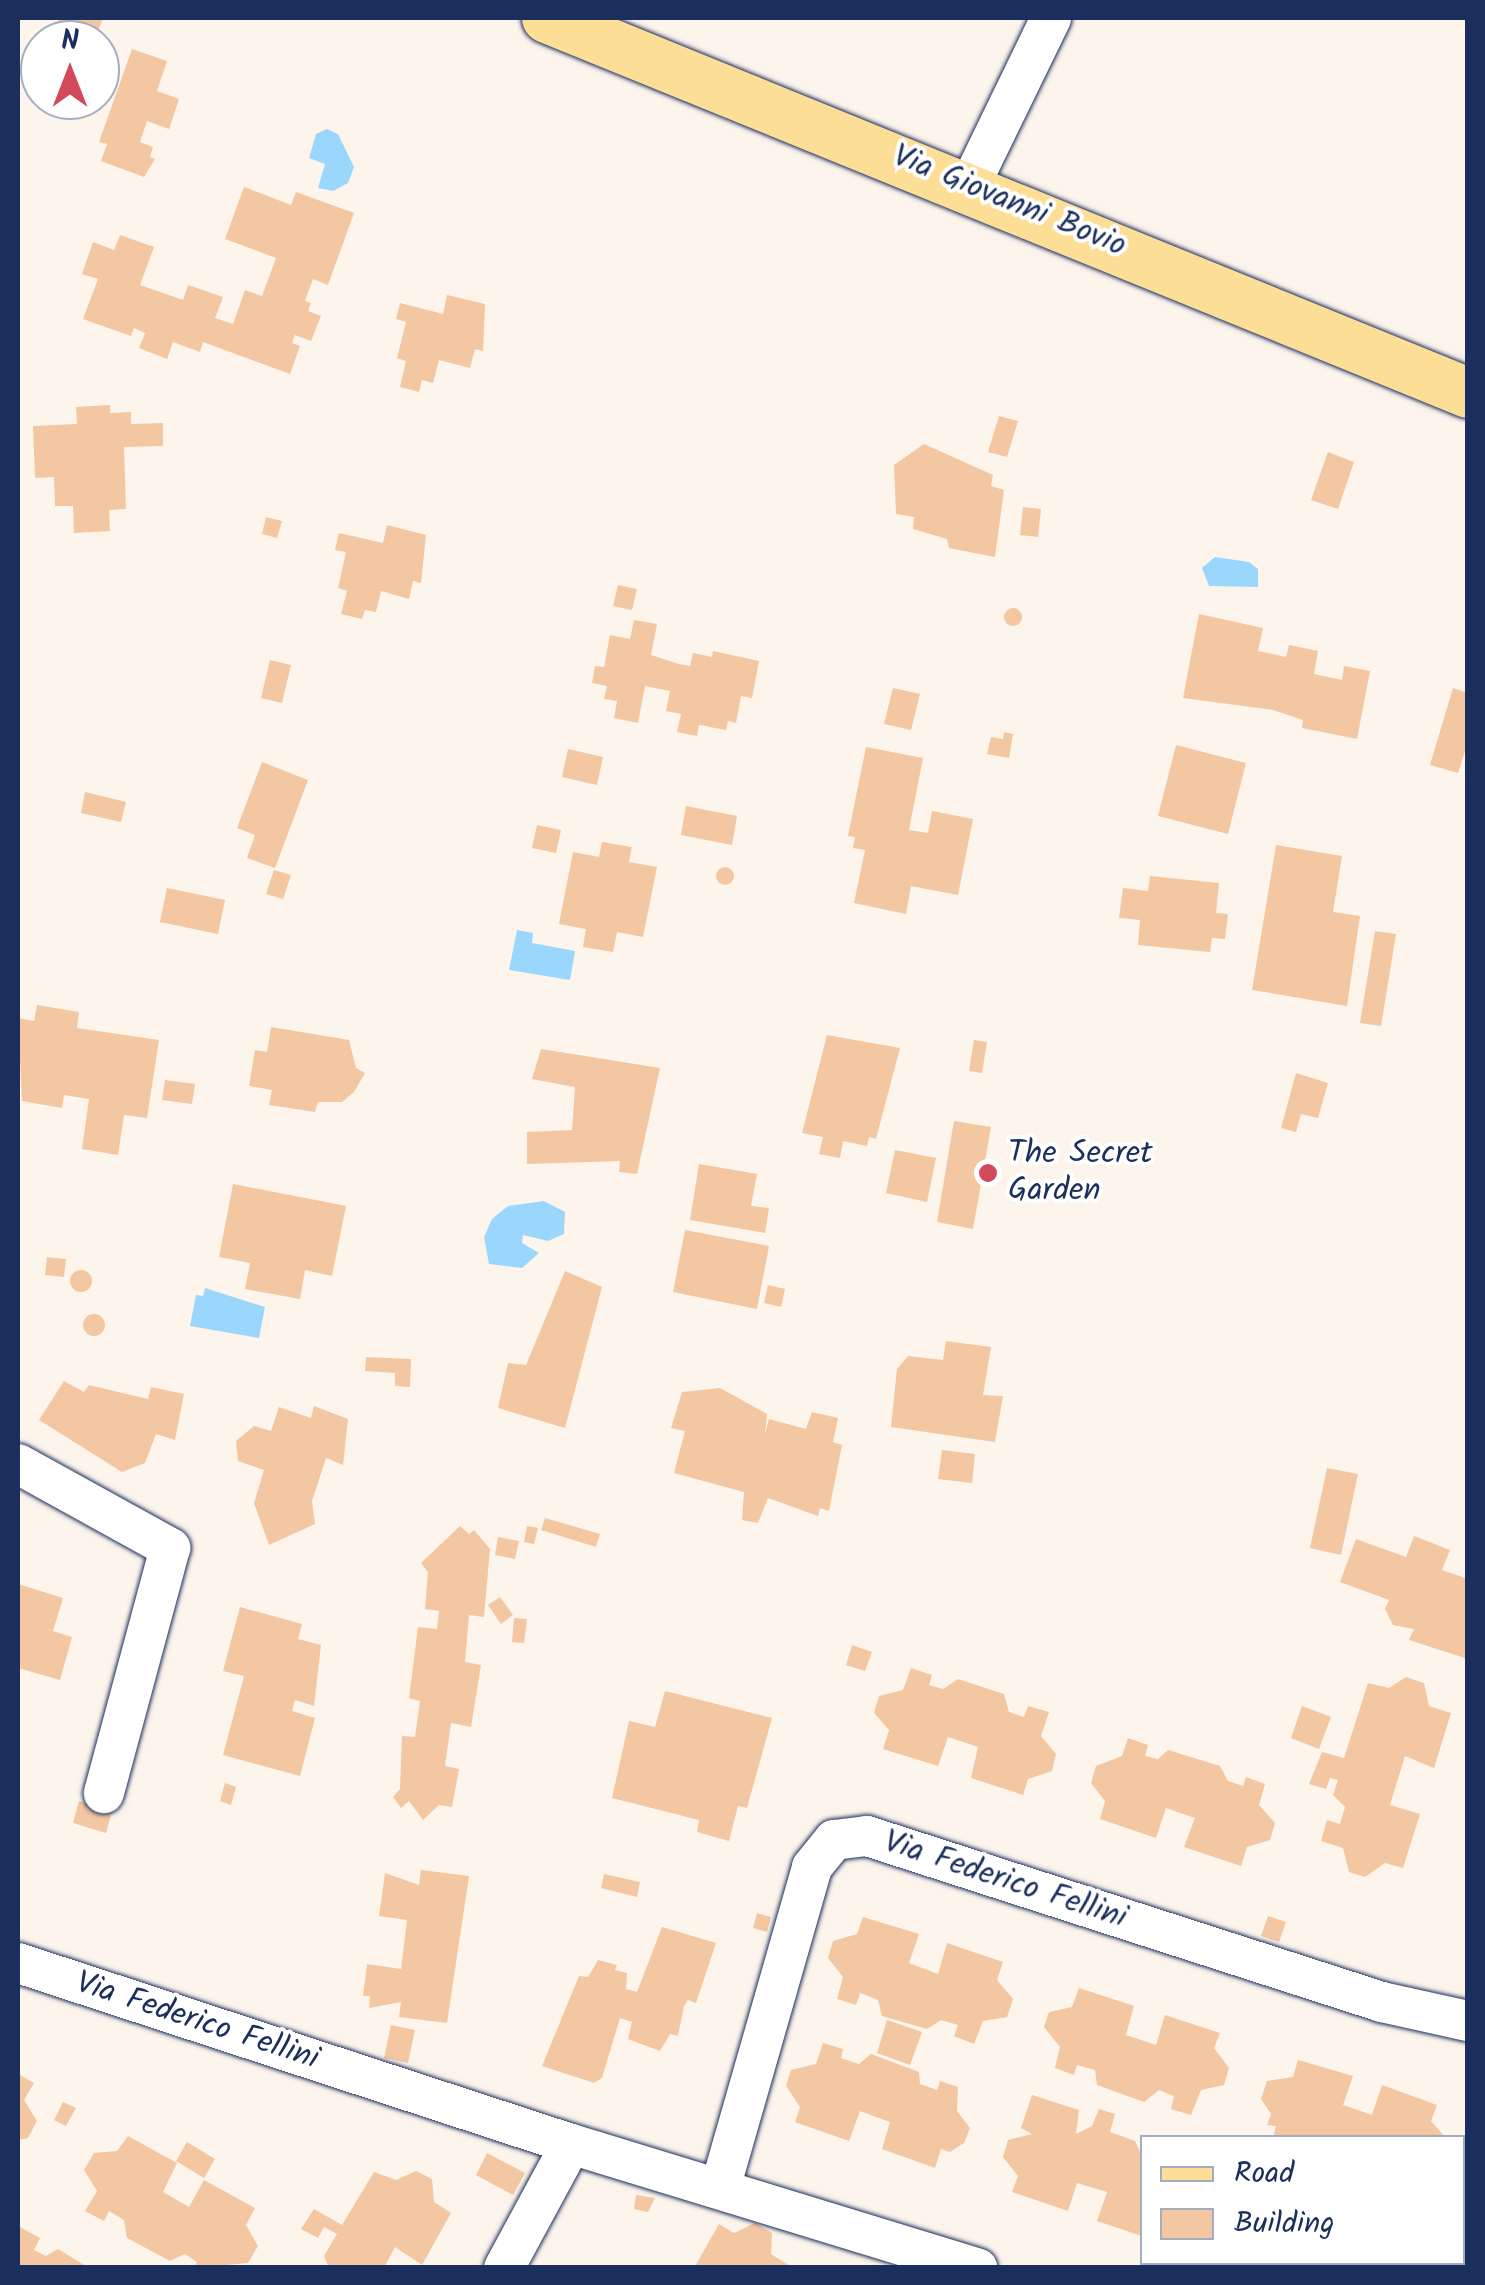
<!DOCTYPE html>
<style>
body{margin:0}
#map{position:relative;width:1485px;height:2285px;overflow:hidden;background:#fdf4ec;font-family:Kalam,sans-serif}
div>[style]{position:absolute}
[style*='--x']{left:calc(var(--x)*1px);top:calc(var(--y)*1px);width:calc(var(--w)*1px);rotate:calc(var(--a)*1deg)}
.water>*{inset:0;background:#9bd7fc}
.building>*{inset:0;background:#f3c7a2}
.round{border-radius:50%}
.roads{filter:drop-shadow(0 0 2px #1b2f5e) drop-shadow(0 0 2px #1b2f5e)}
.minor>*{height:40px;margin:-20px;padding:0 20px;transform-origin:20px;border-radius:20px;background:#fff}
.major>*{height:50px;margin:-25px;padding:0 25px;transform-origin:25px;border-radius:25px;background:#fdde96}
.dots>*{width:28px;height:28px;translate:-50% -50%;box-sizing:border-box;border:5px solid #fff;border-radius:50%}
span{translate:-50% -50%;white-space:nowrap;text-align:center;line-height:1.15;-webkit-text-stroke:8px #fff;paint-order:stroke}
.street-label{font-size:32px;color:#1b2f5e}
.poi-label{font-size:32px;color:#1b2f5e}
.left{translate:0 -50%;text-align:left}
.frame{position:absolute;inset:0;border:20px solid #1b2f5e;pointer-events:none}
.legend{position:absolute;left:1140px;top:2135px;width:325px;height:130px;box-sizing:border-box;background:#fff;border:2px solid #a4acbf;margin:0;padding:12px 18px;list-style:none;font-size:30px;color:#1b2f5e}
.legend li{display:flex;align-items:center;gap:20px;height:50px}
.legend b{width:50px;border:2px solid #a4acbf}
.north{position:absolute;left:20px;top:20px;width:100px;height:100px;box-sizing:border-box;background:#fff;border:2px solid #a4acbf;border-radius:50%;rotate:0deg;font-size:28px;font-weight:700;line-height:40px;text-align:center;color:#1b2f5e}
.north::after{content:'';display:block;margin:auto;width:35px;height:45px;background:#d1495b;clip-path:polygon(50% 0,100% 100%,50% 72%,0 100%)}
</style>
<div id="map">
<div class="water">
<i style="clip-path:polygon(327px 129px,338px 134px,354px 167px,348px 183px,333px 191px,318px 188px,325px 164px,309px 158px,316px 134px)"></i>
<i style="clip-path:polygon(1215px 557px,1249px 562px,1258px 569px,1258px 587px,1209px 586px,1202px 568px)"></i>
<i style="clip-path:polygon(517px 930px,533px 933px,532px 943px,575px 951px,570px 980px,509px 970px)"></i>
<i style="clip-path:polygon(544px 1201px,565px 1212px,564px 1234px,548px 1241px,523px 1235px,522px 1243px,539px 1253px,522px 1268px,489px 1264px,484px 1237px,492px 1219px,508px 1206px)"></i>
<i style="clip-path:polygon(205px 1288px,265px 1307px,259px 1338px,190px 1326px,196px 1295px,203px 1296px)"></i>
</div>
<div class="building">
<i style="clip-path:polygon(59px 18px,103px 18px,95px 40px,54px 33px)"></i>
<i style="clip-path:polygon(132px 49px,167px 61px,157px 91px,179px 99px,169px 129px,147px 121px,140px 142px,153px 147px,150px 157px,155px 159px,144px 177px,101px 161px,107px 144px,99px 142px)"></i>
<i style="clip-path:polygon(244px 187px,291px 205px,296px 192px,354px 213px,328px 285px,313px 279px,305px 301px,311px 303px,308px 311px,321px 316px,311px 341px,295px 335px,292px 343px,300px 346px,290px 374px,203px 342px,200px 352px,173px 342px,167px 359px,139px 348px,145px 333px,134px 328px,131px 336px,83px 319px,98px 279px,82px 274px,93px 242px,114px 250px,120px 235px,154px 247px,140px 285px,183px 300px,188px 285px,223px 297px,215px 318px,233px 324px,245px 290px,262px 296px,276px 258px,225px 239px)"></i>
<i style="clip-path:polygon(447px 295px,485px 304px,483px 351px,475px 349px,470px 368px,439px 360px,433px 383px,422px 380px,419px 392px,400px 387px,406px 361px,397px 358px,406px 322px,396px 319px,400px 303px,443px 314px)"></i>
<i style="clip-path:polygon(110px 405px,110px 413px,131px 412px,131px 424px,163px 423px,163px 446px,124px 447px,126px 509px,109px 510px,110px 531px,74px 533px,73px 506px,55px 506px,54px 477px,35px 478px,33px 426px,77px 424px,76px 407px)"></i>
<i style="clip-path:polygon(999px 416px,1018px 421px,1007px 457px,988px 452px)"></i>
<i style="clip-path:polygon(924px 444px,993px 475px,991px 486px,1004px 490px,995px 557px,949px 548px,947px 539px,913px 529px,914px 517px,896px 514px,894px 465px)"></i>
<i style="clip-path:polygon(1328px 452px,1354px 462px,1338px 509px,1311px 500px)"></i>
<i style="clip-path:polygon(1023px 507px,1041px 509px,1038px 537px,1020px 535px)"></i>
<i style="clip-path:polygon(266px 517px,282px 521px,277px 538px,262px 534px)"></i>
<i style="clip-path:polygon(387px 525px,426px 535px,421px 583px,413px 581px,409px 599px,381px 591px,376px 612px,365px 610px,362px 619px,341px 614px,347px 591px,338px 588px,346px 552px,335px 550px,339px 533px,383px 543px)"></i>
<i style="clip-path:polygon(618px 585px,637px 589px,632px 610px,613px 606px)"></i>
<i class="round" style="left:1004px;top:608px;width:18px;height:18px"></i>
<i style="clip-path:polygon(1199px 614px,1263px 628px,1258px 651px,1286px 657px,1289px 645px,1318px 651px,1314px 674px,1342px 680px,1344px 666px,1370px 671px,1357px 739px,1302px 728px,1303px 720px,1273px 710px,1183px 698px)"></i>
<i style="clip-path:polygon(634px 620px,657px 624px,651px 655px,679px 664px,690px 666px,693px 653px,712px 657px,713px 651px,759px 661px,752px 698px,741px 696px,736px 723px,728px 721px,726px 730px,699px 725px,697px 736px,677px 732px,681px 714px,666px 711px,670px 691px,645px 686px,638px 723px,614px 718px,617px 701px,604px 699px,607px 686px,592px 683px,595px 666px,604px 667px,610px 635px,630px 639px)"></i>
<i style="clip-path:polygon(270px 660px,291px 665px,282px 703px,261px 698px)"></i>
<i style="clip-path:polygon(893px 688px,920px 694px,911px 730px,884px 724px)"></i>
<i style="clip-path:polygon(1453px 688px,1468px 693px,1468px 742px,1458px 773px,1430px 765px)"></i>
<i style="clip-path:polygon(1004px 732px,1013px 734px,1009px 758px,987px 754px,991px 737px,1003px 739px)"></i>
<i style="clip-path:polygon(1176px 745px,1246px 763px,1228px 834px,1158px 816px)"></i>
<i style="clip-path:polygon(866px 747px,923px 758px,909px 830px,928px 833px,932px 811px,973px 819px,958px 895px,911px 886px,906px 914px,854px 903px,865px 850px,853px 848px,855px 837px,848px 836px)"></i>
<i style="clip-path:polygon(568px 749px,603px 757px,597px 785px,562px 777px)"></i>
<i style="clip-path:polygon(262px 762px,308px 780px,275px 868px,247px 858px,255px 835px,237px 828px)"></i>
<i style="clip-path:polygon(85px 792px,126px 802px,121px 822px,81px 813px)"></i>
<i style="clip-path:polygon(686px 806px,737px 816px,732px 845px,681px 835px)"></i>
<i style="clip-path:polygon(537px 825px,561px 830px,556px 853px,532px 848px)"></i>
<i style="clip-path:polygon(602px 842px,632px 847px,629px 862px,657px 867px,643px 937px,617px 932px,613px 952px,583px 947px,586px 929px,559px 924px,573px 852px,599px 857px)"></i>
<i style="clip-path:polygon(1276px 845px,1342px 856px,1333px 912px,1360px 916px,1347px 1006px,1252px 990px)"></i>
<i class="round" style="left:716px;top:867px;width:18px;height:18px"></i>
<i style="clip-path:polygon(274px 870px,291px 875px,283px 899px,266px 894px)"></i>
<i style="clip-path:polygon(1150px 876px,1219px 883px,1216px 913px,1228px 914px,1225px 939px,1212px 938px,1210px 952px,1138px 945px,1140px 920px,1119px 918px,1123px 888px,1148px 891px)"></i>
<i style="clip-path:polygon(167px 888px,225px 900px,218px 934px,160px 922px)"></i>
<i style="clip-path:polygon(1375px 931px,1396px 934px,1381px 1026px,1360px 1023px)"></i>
<i style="clip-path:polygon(37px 1005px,79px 1012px,77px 1028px,159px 1040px,147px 1118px,124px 1115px,118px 1155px,82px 1149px,89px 1099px,64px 1095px,62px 1108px,22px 1101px,18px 1018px,34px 1021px)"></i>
<i style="clip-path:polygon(271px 1027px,349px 1040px,356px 1068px,365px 1073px,354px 1092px,342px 1102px,318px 1102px,315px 1112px,269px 1105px,272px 1090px,249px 1086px,255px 1050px,267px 1052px)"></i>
<i style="clip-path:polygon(827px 1035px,900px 1048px,876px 1139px,869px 1137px,867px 1146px,843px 1141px,840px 1158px,819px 1154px,823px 1137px,802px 1133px)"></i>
<i style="clip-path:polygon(974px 1040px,987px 1042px,982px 1073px,969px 1071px)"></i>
<i style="clip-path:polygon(541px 1049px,660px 1068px,637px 1174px,619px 1172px,620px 1161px,527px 1164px,527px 1132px,572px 1130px,575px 1087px,532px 1079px)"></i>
<i style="clip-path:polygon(1296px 1073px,1328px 1083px,1318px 1118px,1301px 1114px,1296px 1132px,1281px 1128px)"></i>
<i style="clip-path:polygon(165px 1080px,195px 1084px,192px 1104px,162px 1100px)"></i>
<i style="clip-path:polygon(954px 1121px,991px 1127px,973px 1229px,937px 1222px)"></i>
<i style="clip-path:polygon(895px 1150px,936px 1158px,927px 1202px,886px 1193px)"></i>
<i style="clip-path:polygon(699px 1164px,757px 1174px,751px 1206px,769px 1208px,765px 1233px,690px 1220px)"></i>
<i style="clip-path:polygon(233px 1184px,346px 1206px,332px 1276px,305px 1270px,300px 1299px,245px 1289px,250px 1263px,219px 1257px)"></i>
<i style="clip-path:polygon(685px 1230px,769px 1246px,757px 1309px,673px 1292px)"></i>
<i style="clip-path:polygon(47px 1257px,66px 1259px,64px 1277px,45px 1275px)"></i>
<i class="round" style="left:70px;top:1270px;width:22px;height:22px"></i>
<i style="clip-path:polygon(565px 1271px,602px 1287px,565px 1428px,498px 1408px,508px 1363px,526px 1365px)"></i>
<i style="clip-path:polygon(768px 1285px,785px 1289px,781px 1307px,764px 1303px)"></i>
<i class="round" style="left:83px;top:1314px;width:22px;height:22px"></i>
<i style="clip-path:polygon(946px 1341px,991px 1347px,983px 1395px,1003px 1396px,995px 1442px,891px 1427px,897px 1369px,908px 1356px,943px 1360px)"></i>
<i style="clip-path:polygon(366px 1357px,411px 1359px,410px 1387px,395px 1386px,395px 1373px,365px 1371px)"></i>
<i style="clip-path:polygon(64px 1381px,84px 1392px,89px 1385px,148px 1399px,151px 1387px,184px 1394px,175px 1440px,156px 1434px,145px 1463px,122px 1472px,39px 1420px)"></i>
<i style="clip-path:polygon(720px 1388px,767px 1414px,765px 1434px,769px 1419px,806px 1429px,812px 1412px,838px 1418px,833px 1442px,842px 1445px,829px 1511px,820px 1508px,818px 1516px,768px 1498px,758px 1523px,742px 1520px,744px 1492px,674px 1473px,685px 1431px,671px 1428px,682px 1392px)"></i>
<i style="clip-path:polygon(314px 1406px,348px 1419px,343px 1465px,326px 1458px,312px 1501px,315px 1524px,269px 1545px,254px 1503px,264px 1470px,238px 1461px,236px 1441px,254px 1426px,271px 1431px,279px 1407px,311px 1418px)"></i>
<i style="clip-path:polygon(942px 1450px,975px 1454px,972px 1483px,938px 1479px)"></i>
<i style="clip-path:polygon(1327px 1468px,1358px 1474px,1341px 1555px,1310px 1548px)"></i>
<i style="clip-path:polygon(545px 1518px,600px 1534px,596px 1547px,541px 1530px)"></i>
<i style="clip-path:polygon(460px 1526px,469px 1534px,474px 1530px,490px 1549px,484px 1617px,469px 1615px,465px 1662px,481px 1665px,471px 1727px,451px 1723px,445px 1766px,459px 1769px,452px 1807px,439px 1805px,423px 1820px,409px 1801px,401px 1808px,393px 1797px,400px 1789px,402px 1736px,415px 1737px,420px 1701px,409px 1698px,418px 1627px,437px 1629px,439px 1611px,425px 1609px,428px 1572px,421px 1563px)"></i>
<i style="clip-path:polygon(527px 1526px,538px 1528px,534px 1544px,524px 1542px)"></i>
<i style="clip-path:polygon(1414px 1536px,1450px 1550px,1442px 1570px,1468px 1579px,1468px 1659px,1409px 1640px,1414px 1629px,1393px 1625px,1385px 1609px,1389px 1600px,1340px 1582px,1356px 1539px,1406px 1557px)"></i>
<i style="clip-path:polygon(498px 1537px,519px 1541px,515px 1559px,495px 1555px)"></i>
<i style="clip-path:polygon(18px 1584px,63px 1598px,53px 1631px,72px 1637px,60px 1680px,18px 1668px)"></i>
<i style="clip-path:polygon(500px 1597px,513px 1615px,501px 1624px,488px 1605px)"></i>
<i style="clip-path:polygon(240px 1607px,302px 1624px,298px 1639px,321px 1645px,314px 1706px,295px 1700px,292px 1711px,315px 1718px,300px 1776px,223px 1755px,244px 1676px,223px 1671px)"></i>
<i style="clip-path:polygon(514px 1618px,527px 1619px,524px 1643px,512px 1642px)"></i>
<i style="clip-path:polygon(852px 1645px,872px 1652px,865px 1671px,846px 1665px)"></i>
<i style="clip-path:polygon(911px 1668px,932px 1675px,929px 1685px,943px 1689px,958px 1679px,1004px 1694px,1009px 1712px,1024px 1717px,1028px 1706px,1049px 1712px,1041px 1736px,1056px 1754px,1052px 1771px,1028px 1779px,1023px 1795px,971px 1778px,978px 1747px,948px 1737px,938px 1766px,883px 1749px,889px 1730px,874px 1713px,879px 1696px,903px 1690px)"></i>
<i style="clip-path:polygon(1406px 1677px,1424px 1683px,1429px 1706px,1451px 1713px,1434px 1768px,1405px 1756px,1390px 1805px,1420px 1814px,1403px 1868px,1385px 1863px,1365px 1877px,1349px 1872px,1343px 1848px,1321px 1841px,1327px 1820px,1340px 1824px,1345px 1807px,1333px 1795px,1338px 1780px,1330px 1778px,1326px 1789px,1309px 1784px,1322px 1752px,1344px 1758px,1368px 1683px,1389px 1688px)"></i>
<i style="clip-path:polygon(665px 1691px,772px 1718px,747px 1808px,738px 1806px,729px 1841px,697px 1832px,699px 1820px,612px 1798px,629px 1721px,655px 1727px)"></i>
<i style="clip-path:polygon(1302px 1706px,1331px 1717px,1319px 1749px,1291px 1738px)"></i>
<i style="clip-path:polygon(1128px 1738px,1148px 1745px,1145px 1756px,1158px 1759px,1168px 1750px,1220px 1766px,1228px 1781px,1243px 1786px,1246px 1777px,1265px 1784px,1259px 1805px,1275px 1823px,1270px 1840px,1247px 1847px,1241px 1866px,1184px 1847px,1195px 1818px,1166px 1808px,1156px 1838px,1100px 1819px,1105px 1801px,1091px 1783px,1096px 1766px,1122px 1756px)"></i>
<i style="clip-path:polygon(225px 1783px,236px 1787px,231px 1805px,220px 1801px)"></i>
<i style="clip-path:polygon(79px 1801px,112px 1811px,106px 1833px,73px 1823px)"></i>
<i style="clip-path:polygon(421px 1870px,469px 1876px,447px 2023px,399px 2017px,401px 2002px,369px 2008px,370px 1996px,363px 1996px,367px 1964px,401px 1969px,407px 1920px,379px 1916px,385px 1873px,419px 1885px)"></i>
<i style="clip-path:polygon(604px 1874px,640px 1882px,637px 1897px,601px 1888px)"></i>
<i style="clip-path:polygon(757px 1913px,771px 1917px,767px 1932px,753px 1928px)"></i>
<i style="clip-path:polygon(1268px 1916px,1286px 1922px,1279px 1942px,1261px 1936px)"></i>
<i style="clip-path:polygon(863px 1917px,919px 1934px,909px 1963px,938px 1974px,947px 1943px,1003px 1962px,997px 1980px,1013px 1999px,1007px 2017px,983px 2021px,974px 2044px,954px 2036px,958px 2025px,941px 2020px,927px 2029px,882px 2016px,878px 2000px,860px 1993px,856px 2005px,837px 1999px,843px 1977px,828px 1958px,833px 1941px,857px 1934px)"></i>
<i style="clip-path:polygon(662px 1927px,716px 1943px,696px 2003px,688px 2000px,684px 2006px,678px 2036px,670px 2034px,660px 2051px,628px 2039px,632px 2022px,620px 2018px,602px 2078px,594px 2083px,542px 2066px,579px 1976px,588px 1977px,598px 1960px,617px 1965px,615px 1970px,627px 1973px,626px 1989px,637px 1992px)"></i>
<i style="clip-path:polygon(1079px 1988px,1134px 2006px,1126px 2035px,1156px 2045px,1165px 2015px,1220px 2033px,1214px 2048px,1229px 2068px,1224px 2085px,1201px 2090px,1191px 2115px,1171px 2109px,1174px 2096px,1159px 2090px,1144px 2102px,1097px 2085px,1095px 2070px,1077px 2065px,1074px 2075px,1055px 2068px,1060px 2047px,1044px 2027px,1049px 2012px,1072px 2007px)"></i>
<i style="clip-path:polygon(887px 2020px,922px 2032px,910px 2065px,877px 2053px)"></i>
<i style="clip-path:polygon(391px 2025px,415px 2030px,408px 2063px,384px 2058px)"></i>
<i style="clip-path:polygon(823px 2043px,843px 2049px,841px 2058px,859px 2064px,871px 2054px,919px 2072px,920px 2084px,937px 2090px,940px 2081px,958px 2087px,957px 2111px,970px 2128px,964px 2143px,950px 2152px,941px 2149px,935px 2168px,882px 2149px,890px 2122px,860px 2111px,849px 2141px,795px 2122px,800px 2107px,786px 2086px,791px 2070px,816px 2064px)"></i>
<i style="clip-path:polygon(1298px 2060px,1353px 2076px,1343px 2105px,1372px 2115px,1382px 2085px,1437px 2105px,1431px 2121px,1446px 2138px,1273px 2138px,1276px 2126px,1267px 2125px,1271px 2114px,1261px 2099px,1267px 2081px,1293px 2077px)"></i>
<i style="clip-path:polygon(18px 2074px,34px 2083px,24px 2100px,37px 2121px,28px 2138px,18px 2140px)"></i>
<i style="clip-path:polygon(1032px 2095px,1079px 2110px,1076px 2134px,1092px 2126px,1099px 2109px,1115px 2114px,1110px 2132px,1135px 2141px,1142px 2156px,1142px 2236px,1097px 2221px,1107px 2192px,1077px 2183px,1068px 2211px,1012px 2192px,1018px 2176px,1003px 2157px,1008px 2140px,1032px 2134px,1021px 2128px)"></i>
<i style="clip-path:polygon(63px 2102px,76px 2108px,66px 2126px,54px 2120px)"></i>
<i style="clip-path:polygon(128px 2136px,177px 2163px,163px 2192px,189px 2207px,204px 2180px,255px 2208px,246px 2225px,258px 2246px,248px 2263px,194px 2268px,197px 2262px,185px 2254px,170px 2261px,127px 2238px,124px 2220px,109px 2211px,104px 2221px,85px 2211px,97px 2191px,84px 2170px,94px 2153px,117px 2151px)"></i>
<i style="clip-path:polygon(187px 2142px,215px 2159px,204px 2178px,176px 2161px)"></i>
<i style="clip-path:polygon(487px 2153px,525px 2173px,513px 2195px,476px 2175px)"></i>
<i style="clip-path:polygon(416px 2171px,432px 2179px,434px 2202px,451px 2213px,422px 2265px,395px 2247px,384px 2268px,329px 2268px,324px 2256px,337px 2234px,324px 2227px,318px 2238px,301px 2229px,314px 2209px,342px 2225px,374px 2172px,396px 2180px)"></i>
<i style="clip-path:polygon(636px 2195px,655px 2198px,648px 2212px,634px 2209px)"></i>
<i style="clip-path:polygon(755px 2223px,772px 2233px,771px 2254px,793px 2268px,694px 2268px,719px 2224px,734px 2233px)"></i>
<i style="clip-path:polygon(18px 2226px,40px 2238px,34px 2250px,46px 2256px,58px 2249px,89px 2268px,18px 2268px)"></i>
<i style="clip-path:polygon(1276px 2262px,1388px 2262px,1274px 2268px)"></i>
</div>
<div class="roads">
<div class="minor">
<i style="--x:970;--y:185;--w:186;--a:-64.1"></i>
<i style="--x:18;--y:1464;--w:174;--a:28.9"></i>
<i style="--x:170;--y:1548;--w:254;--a:105.1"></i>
<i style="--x:18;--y:1963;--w:582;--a:18.12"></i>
<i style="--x:571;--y:2144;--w:425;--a:17"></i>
<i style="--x:721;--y:2185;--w:331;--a:-74"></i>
<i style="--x:812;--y:1867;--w:35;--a:-51"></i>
<i style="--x:834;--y:1840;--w:33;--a:-7"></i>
<i style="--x:867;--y:1836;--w:541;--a:17.87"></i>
<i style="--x:1382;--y:2002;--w:88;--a:12.5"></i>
<i style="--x:504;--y:2268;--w:141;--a:-61.6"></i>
</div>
<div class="major">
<i style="--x:547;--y:18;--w:994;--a:22.15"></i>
</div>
</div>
<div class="dots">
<i style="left:988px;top:1173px;background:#d1495b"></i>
</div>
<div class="street-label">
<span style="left:1009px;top:202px;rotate:22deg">Via Giovanni Bovio</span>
<span style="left:1005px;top:1881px;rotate:18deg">Via Federico Fellini</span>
<span style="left:197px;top:2022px;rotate:18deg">Via Federico Fellini</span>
</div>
<div class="poi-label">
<span class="left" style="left:1008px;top:1173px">The Secret<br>Garden</span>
</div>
<div class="frame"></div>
<ul class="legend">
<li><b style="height:12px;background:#fdde96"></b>Road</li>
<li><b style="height:28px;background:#f3c7a2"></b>Building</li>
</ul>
<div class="north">N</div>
</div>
